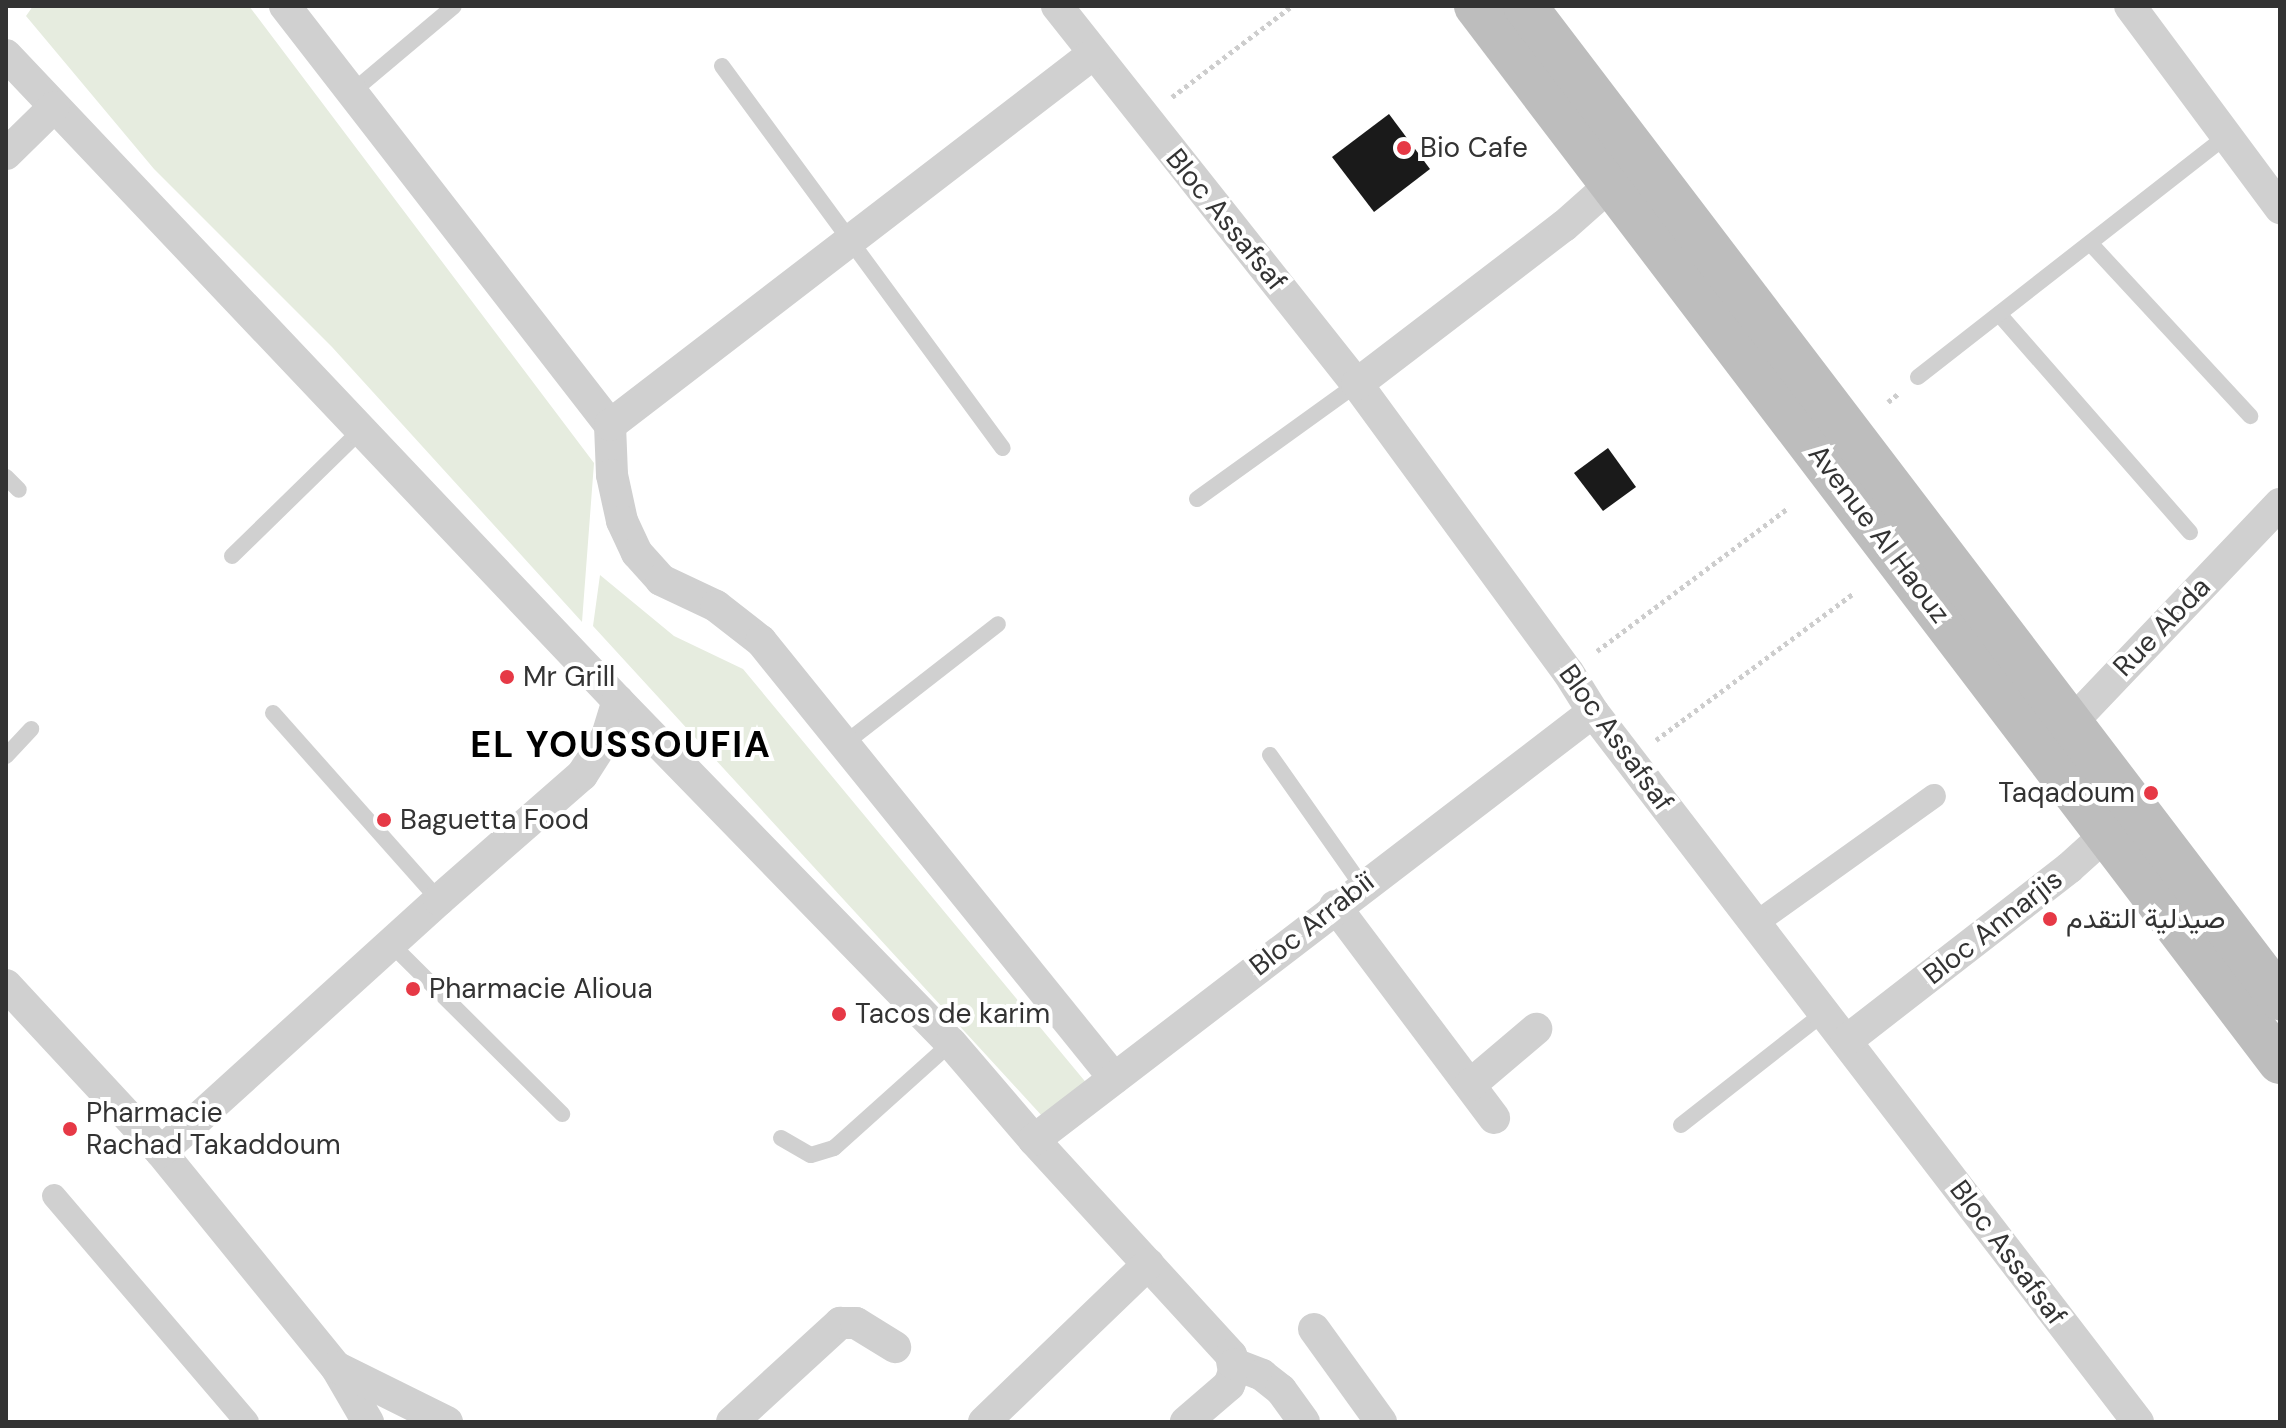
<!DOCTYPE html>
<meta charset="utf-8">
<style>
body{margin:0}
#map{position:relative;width:2286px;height:1428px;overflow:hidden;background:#fff;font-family:"DM Sans",Vazirmatn,sans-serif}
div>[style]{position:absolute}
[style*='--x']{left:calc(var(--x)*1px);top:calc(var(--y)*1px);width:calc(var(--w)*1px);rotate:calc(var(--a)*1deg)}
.green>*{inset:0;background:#e6ecdf}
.building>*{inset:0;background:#1a1a1a}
.path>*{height:5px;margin-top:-2.5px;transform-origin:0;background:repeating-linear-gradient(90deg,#cdcdcd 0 4px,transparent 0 8px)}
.service>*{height:16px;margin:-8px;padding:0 8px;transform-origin:8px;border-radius:8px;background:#d0d0d0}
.pedestrian>*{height:24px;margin:-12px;padding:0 12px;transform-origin:12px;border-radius:12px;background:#d0d0d0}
.minor>*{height:32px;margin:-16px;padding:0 16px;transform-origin:16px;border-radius:16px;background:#d0d0d0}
.secondary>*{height:44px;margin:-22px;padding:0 22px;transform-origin:22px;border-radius:22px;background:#bdbdbd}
.dots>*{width:22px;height:22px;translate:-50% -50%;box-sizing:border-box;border:4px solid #fff;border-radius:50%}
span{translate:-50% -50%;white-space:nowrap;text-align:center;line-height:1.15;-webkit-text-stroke:8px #fff;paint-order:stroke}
.poi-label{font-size:28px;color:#333}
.left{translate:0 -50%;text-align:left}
.right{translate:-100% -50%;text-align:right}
.street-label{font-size:28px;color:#333}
.district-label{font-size:36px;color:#000;font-weight:700;letter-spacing:2px}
.frame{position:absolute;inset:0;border:8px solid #333;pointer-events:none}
</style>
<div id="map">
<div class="green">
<i style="clip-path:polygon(33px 6px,249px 6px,594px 463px,582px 622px,332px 347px,154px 169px,26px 16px)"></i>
<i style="clip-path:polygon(600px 575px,674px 636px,743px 669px,1098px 1097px,1053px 1128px,593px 626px)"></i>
</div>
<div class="building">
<i style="clip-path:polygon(1389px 114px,1430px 169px,1374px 212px,1332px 157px)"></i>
<i style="clip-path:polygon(1608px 448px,1636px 487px,1603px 511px,1574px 473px)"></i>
</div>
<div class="path">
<i style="--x:1172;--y:97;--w:151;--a:-37.2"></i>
<i style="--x:1888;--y:402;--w:14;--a:-39"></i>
<i style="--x:1597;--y:651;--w:239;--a:-36.8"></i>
<i style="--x:1656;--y:740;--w:247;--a:-36.6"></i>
</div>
<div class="service">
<i style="--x:722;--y:66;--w:474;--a:53.7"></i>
<i style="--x:352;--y:92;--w:133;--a:-40.1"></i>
<i style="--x:2090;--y:243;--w:236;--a:47.2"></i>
<i style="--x:1999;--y:314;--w:290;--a:48.8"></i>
<i style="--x:1918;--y:377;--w:391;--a:-38"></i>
<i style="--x:6;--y:477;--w:18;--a:45"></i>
<i style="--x:1197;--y:499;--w:197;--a:-35.7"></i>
<i style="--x:232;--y:556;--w:180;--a:-44.3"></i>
<i style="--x:273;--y:713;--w:250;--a:48.4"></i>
<i style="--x:844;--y:744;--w:195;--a:-37.9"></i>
<i style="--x:1270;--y:755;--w:160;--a:54.9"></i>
<i style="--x:6;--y:756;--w:37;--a:-47"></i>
<i style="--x:392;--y:945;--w:240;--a:44.8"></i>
<i style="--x:1681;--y:1125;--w:183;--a:-38.1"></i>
<i style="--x:781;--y:1138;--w:34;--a:30"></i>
<i style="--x:811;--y:1155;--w:24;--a:-17"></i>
<i style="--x:834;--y:1148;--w:157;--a:-41.9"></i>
</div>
<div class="pedestrian">
<i style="--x:1755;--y:924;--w:220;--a:-35.6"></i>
<i style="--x:54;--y:1196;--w:297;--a:49.5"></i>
</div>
<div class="minor">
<i style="--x:285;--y:6;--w:530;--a:52.2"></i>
<i style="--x:610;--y:425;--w:50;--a:87.7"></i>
<i style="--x:612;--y:475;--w:47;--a:77.7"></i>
<i style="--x:622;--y:521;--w:35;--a:65"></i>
<i style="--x:637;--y:553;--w:36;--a:48"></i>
<i style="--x:661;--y:580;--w:61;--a:25.3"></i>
<i style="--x:716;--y:606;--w:57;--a:37.9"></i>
<i style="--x:761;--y:641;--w:562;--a:51.07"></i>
<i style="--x:1057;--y:6;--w:483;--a:51.6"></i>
<i style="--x:1357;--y:384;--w:357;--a:53.8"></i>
<i style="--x:1568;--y:672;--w:47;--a:58"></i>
<i style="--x:1593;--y:712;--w:895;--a:52.49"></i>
<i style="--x:2130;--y:6;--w:252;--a:53.4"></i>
<i style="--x:6;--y:55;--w:890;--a:46.55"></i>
<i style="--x:618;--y:701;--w:477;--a:45.8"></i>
<i style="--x:951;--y:1043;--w:128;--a:49.4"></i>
<i style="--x:1034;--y:1140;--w:292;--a:47.5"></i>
<i style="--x:1231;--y:1355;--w:17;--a:80"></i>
<i style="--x:1234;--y:1372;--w:14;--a:111"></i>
<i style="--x:1229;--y:1385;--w:57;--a:139.3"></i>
<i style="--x:6;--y:154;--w:67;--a:-44.4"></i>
<i style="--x:1357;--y:384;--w:260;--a:-37.4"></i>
<i style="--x:1564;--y:226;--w:84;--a:-41.6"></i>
<i style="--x:610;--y:425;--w:609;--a:-37.53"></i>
<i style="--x:2057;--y:738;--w:323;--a:-46.4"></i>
<i style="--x:1335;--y:906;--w:265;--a:53.1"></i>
<i style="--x:6;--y:985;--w:228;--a:47.1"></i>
<i style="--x:161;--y:1152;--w:277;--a:50.9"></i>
<i style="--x:336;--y:1367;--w:64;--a:59.8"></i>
<i style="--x:1846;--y:1041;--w:282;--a:-37.8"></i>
<i style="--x:2069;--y:868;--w:70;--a:-42.1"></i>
<i style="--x:1470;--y:1085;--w:87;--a:-40.3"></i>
<i style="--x:1034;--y:1140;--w:704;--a:-37.44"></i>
<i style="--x:161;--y:1152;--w:375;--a:-42.2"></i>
<i style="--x:439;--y:900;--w:190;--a:-41.2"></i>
<i style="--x:582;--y:775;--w:46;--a:-57.3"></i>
<i style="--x:607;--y:736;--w:37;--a:-73"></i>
<i style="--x:1314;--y:1329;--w:115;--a:54.2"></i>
<i style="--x:1234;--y:1364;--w:30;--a:21"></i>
<i style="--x:1262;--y:1375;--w:24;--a:38"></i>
<i style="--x:1281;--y:1390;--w:39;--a:54"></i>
<i style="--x:336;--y:1367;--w:124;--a:26.4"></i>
<i style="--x:732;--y:1422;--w:147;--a:-42.5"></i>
<i style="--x:840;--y:1323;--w:16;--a:0"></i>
<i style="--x:856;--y:1323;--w:46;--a:31.6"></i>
<i style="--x:984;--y:1422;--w:228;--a:-43.9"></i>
</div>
<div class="secondary">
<i style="--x:1476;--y:6;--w:1327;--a:52.72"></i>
<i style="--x:1525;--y:6;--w:1247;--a:52.73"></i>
</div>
<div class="dots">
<i style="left:1404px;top:148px;background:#e63946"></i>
<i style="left:507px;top:677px;background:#e63946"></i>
<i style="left:2151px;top:793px;background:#e63946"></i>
<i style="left:384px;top:820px;background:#e63946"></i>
<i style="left:2050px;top:919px;background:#e63946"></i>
<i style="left:413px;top:989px;background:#e63946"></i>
<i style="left:839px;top:1014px;background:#e63946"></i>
<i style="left:70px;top:1129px;background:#e63946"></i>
</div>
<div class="poi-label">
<span class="left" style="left:1420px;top:148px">Bio Cafe</span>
<span class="left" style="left:523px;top:677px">Mr Grill</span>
<span class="right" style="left:2135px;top:793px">Taqadoum</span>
<span class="left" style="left:400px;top:820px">Baguetta Food</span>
<span class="left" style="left:2066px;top:919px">صيدلية التقدم</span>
<span class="left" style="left:429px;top:989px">Pharmacie Alioua</span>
<span class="left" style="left:855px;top:1014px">Tacos de karim</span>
<span class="left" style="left:86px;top:1129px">Pharmacie<br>Rachad Takaddoum</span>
</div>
<div class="street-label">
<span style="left:1226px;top:220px;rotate:51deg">Bloc Assafsaf</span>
<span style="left:1879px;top:534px;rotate:53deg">Avenue Al Haouz</span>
<span style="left:2162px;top:627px;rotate:-46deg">Rue Abda</span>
<span style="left:1616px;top:738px;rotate:54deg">Bloc Assafsaf</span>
<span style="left:1312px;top:924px;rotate:-38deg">Bloc Arrabiï</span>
<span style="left:1993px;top:927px;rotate:-38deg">Bloc Annarjis</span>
<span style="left:2008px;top:1253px;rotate:53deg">Bloc Assafsaf</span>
</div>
<div class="district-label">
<span style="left:621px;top:745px">EL YOUSSOUFIA</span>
</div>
<div class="frame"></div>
</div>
